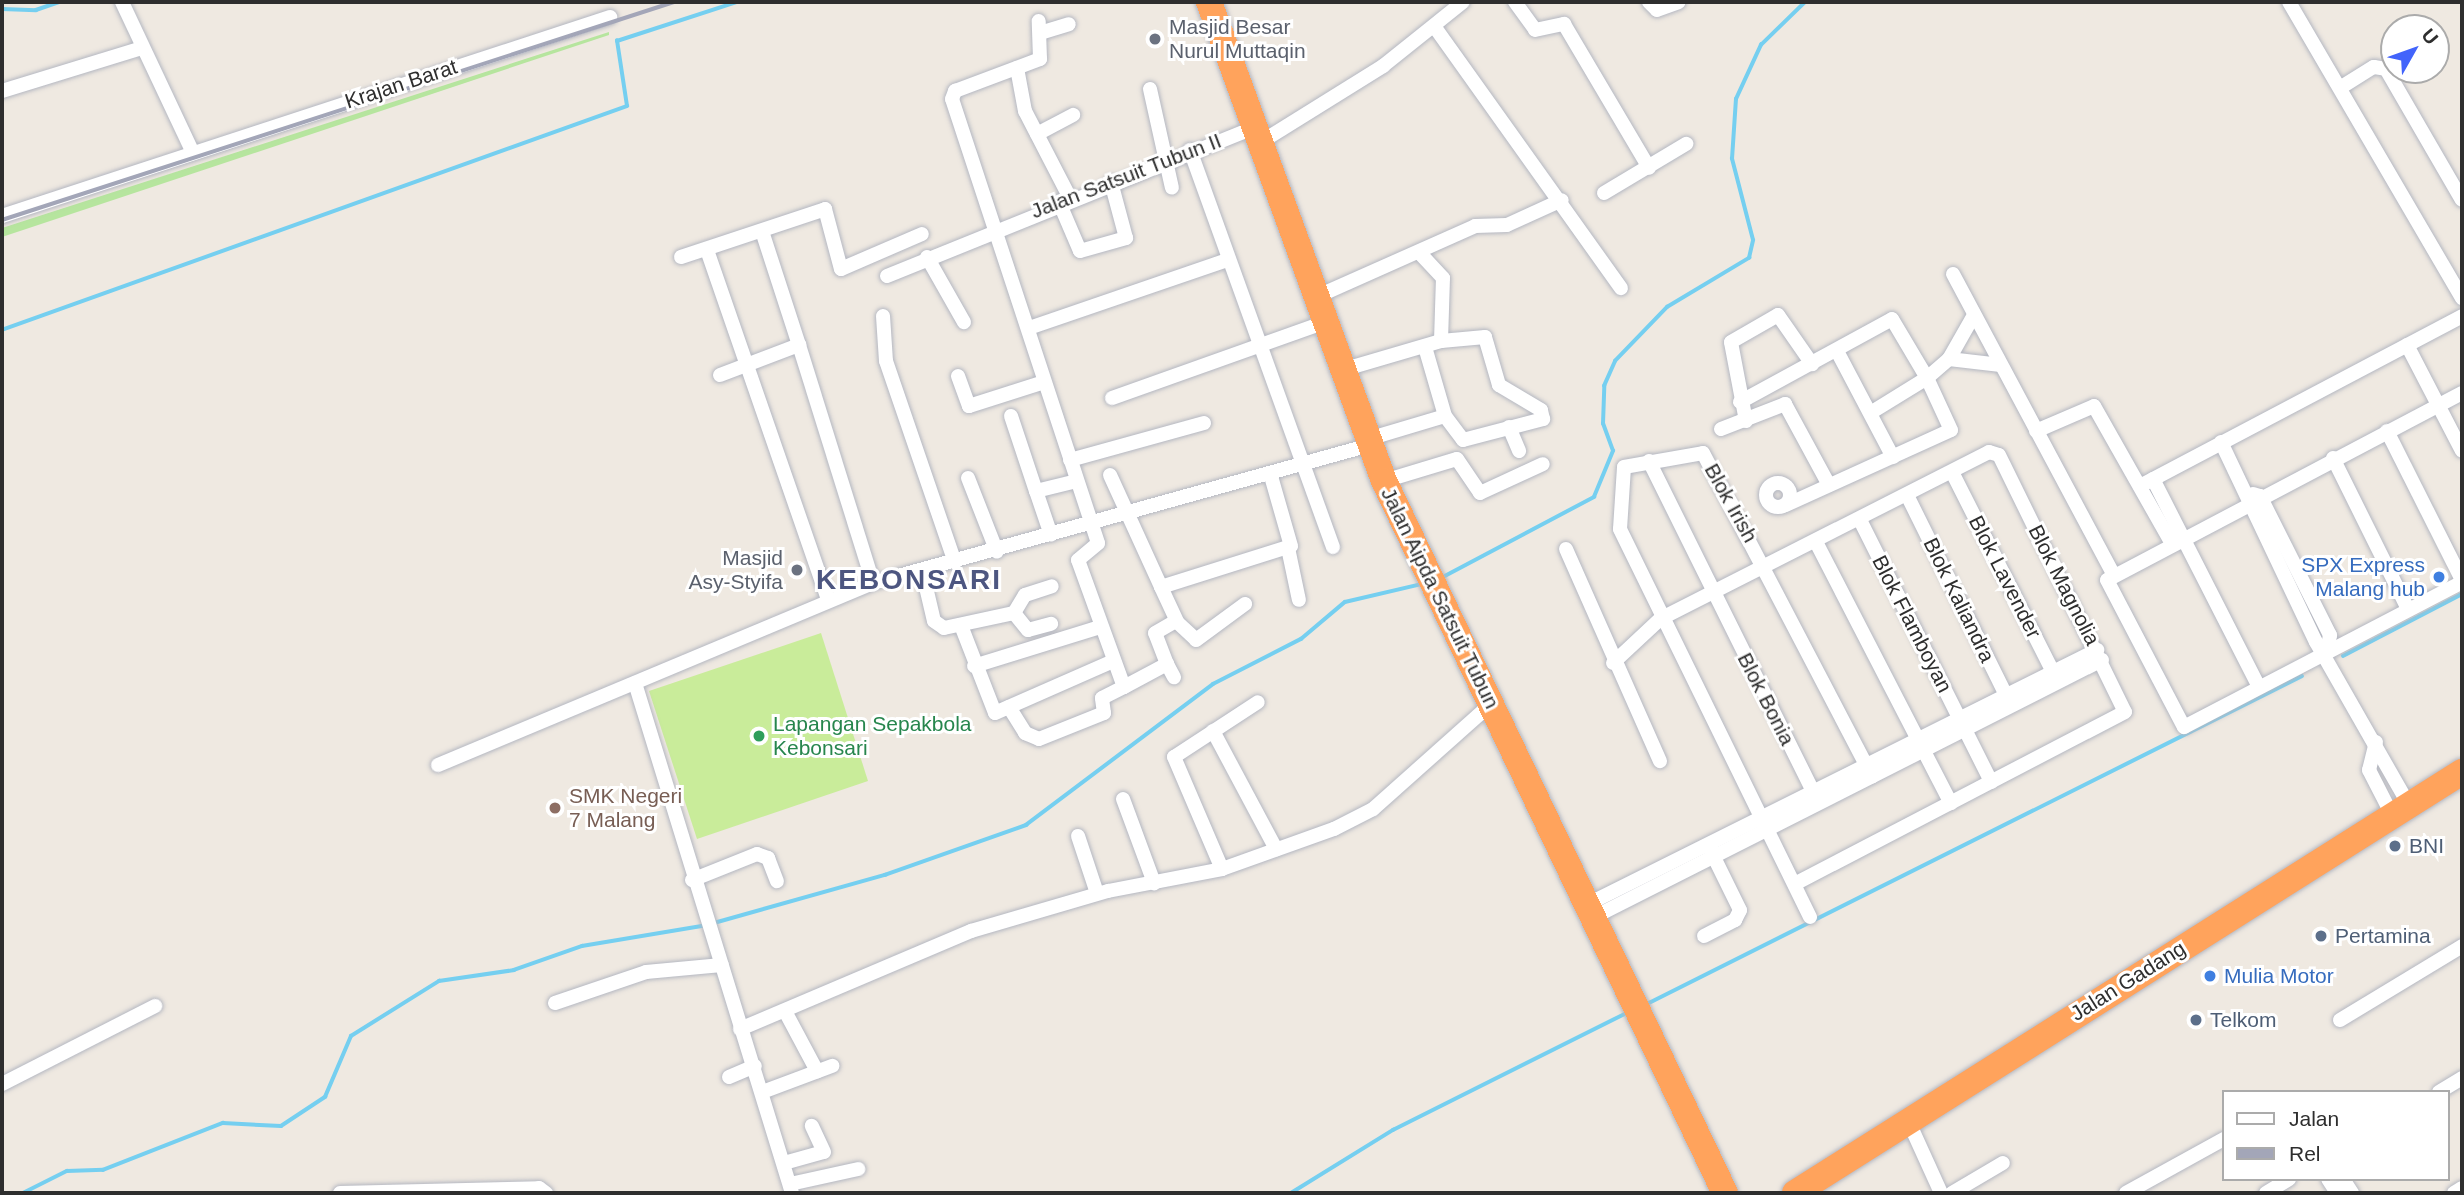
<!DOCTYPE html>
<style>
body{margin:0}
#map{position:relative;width:2464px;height:1195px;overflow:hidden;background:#efe9e1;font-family:Arial,sans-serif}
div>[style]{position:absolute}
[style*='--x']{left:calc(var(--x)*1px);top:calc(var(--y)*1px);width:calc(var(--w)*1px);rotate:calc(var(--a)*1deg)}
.green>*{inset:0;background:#b6e59e}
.pitch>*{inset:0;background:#c9ec9a}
.stream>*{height:3.5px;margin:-1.75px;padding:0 1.75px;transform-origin:1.75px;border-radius:1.75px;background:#75cff0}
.roads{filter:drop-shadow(0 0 2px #b4b7c1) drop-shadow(0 0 2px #b4b7c1)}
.street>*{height:14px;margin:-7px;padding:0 7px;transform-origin:7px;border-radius:7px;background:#fff}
.street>.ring{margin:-7px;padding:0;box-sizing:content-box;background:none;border:14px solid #fff;border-radius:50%}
.highway>*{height:26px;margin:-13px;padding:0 13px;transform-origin:13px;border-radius:13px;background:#ffa35c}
.rail>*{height:3.5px;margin:-1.75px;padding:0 1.75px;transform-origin:1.75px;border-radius:1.75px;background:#a3a6b8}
.dots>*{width:19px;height:19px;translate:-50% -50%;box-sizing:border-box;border:4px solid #fff;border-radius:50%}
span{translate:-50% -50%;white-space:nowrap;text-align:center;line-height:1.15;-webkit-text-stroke:6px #fff;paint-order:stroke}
.worship-label{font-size:21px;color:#5b616d}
.left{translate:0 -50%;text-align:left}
.right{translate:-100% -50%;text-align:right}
.street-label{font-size:21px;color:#2e2e2e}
.shop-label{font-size:21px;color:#366cbe}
.leisure-label{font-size:21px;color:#27864d}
.education-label{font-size:21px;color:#785e54}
.service-label{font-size:21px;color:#4e5e75}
.district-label{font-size:28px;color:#4d5680;font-weight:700;letter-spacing:2px}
.frame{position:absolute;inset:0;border:4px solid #2e2e2e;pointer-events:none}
.legend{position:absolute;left:2222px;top:1090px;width:228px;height:91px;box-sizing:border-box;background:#fff;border:2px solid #ababab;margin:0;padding:9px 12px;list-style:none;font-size:21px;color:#2e2e2e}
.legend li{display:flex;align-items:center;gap:14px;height:35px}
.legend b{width:35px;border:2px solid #ababab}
.north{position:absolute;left:2380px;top:14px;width:70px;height:70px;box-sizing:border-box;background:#fff;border:2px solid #ababab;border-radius:50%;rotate:50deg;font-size:19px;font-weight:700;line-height:28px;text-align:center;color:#2e2e2e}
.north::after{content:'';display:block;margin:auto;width:24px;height:32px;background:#4264fb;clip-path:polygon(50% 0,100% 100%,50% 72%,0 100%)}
</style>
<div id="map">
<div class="green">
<i style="clip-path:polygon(609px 32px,609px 35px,2px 237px,2px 228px)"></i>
</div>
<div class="pitch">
<i style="clip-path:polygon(821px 633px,868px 781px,697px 839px,649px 691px)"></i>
</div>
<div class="stream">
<i style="--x:2;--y:9;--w:34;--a:2"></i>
<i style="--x:36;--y:10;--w:24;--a:-19"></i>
<i style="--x:2;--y:330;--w:664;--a:-19.72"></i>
<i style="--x:627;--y:106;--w:66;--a:-98.7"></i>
<i style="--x:617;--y:41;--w:126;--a:-18"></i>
<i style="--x:1443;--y:577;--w:171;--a:-27.9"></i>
<i style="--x:1594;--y:497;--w:50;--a:-67.6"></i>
<i style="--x:1613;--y:451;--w:29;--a:-110"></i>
<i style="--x:1603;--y:424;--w:38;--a:-88"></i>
<i style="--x:1604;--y:386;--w:27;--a:-66"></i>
<i style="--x:1615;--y:361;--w:75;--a:-46.1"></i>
<i style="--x:1667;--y:307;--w:96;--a:-30.9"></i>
<i style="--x:1749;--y:258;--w:18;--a:-77"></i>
<i style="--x:1753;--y:240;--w:84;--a:-104.5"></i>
<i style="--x:1732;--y:159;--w:60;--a:-86.2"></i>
<i style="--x:1736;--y:99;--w:60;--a:-65.2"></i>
<i style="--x:1761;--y:45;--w:62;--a:-44.3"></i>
<i style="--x:2343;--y:656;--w:134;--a:-27.5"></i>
<i style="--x:714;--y:923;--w:178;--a:-15.7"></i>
<i style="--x:885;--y:875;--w:150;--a:-19.5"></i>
<i style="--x:1026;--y:825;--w:234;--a:-37"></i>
<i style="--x:1213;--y:684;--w:99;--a:-27.1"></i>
<i style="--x:1301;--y:639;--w:57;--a:-40.1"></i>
<i style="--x:1345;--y:602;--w:79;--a:-13.2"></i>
<i style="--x:1649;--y:1003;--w:730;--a:-26.6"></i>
<i style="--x:23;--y:1193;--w:49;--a:-26.6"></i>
<i style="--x:67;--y:1171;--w:36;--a:-2"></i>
<i style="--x:103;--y:1170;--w:129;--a:-21.4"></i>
<i style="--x:223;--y:1123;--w:58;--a:3"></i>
<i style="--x:281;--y:1126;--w:53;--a:-33.4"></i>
<i style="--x:325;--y:1097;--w:66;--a:-66.9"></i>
<i style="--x:351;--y:1036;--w:104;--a:-32"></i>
<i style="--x:439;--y:981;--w:76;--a:-8.3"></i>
<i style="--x:514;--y:970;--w:72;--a:-19.4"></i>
<i style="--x:582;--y:946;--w:127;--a:-9.5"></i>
<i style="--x:1291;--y:1193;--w:120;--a:-31.7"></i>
<i style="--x:1393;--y:1130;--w:262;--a:-26.6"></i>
</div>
<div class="roads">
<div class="street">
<i style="--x:122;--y:2;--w:165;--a:64.8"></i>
<i style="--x:1515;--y:2;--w:34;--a:54"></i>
<i style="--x:1535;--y:30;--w:30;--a:-12"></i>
<i style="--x:1564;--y:24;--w:167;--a:59.4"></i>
<i style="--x:1649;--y:2;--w:11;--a:45"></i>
<i style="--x:1657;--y:10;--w:23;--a:-20"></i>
<i style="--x:2289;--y:2;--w:343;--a:59.7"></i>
<i style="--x:1434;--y:26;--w:322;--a:54.5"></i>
<i style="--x:1040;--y:33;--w:30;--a:-17"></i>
<i style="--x:1017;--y:68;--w:44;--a:79.5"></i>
<i style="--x:1025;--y:111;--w:98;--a:62.7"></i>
<i style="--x:2343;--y:86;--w:36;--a:-32"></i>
<i style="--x:2374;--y:67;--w:12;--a:9"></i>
<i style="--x:2386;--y:69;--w:151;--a:59.9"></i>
<i style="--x:1150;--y:89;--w:101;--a:77.5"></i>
<i style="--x:2;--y:91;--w:146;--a:-17.1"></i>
<i style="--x:1037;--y:134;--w:41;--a:-27.8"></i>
<i style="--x:1261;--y:142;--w:144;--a:-31.9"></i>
<i style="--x:1383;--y:66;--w:102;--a:-38.7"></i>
<i style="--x:1190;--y:150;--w:422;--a:70.2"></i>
<i style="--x:1604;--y:193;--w:96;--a:-30.9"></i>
<i style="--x:1059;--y:202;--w:53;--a:66.8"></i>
<i style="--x:1080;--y:251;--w:48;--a:-15.8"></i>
<i style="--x:1126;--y:238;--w:58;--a:-105"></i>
<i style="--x:2;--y:216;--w:640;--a:-18.12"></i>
<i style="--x:707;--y:250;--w:369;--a:70.9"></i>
<i style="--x:681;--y:257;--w:152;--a:-18.4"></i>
<i style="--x:825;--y:209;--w:62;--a:75.1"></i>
<i style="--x:841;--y:269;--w:88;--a:-23.4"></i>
<i style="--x:927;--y:257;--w:75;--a:60.4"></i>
<i style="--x:1953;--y:274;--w:341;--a:61.9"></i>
<i style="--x:887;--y:276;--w:397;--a:-22"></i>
<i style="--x:1318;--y:296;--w:172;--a:-24"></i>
<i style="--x:1475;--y:226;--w:32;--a:-2"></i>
<i style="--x:1507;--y:225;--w:60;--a:-24.4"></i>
<i style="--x:883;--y:316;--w:45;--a:86.2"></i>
<i style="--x:886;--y:361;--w:213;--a:71.1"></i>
<i style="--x:1029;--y:328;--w:210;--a:-18.9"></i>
<i style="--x:799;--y:345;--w:249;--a:72.7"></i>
<i style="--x:2407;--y:345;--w:119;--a:62.6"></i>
<i style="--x:1425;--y:347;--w:72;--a:73.8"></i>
<i style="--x:1445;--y:416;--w:30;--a:53"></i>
<i style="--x:1463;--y:440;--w:83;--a:-14.7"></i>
<i style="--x:1543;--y:419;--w:9;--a:-103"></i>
<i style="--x:1541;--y:410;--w:49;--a:-149.2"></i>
<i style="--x:1499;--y:385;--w:50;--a:-106.3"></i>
<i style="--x:1485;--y:337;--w:44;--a:174.8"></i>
<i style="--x:1837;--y:351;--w:120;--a:62.2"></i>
<i style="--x:1949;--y:359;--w:51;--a:-60.4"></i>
<i style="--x:1342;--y:370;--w:103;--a:-16.3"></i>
<i style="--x:1441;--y:341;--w:63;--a:-88.2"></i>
<i style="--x:1443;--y:278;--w:33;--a:-133"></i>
<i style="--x:720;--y:375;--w:85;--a:-20.8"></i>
<i style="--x:799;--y:345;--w:120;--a:-108"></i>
<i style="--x:958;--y:376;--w:32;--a:70"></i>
<i style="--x:969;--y:406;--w:79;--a:-17.7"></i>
<i style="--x:2462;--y:393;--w:401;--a:152.2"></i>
<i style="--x:2107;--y:580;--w:166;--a:62.4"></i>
<i style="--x:2184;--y:727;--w:314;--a:-27.5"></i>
<i style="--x:1112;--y:398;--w:226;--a:-19.6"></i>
<i style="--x:1740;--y:402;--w:173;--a:-28.6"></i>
<i style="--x:1892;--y:319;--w:69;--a:59.3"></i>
<i style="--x:1927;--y:378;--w:65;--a:148.3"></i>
<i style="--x:1011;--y:416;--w:79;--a:71.6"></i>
<i style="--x:1036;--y:491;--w:42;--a:-13.7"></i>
<i style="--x:1746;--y:421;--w:80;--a:-100.8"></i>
<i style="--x:1731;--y:342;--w:54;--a:-29.9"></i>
<i style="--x:1778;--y:315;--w:60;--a:55.2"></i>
<i style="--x:1509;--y:427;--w:26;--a:67"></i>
<i style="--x:1721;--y:429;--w:69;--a:-21.3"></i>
<i style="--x:1785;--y:404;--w:92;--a:61.5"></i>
<i style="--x:2036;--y:431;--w:63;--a:-23.3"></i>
<i style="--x:2094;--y:406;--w:159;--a:60.5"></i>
<i style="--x:2387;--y:431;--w:167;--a:63.3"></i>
<i style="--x:1368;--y:439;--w:80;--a:-16.6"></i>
<i style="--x:2221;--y:442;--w:221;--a:64.6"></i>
<i style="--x:2316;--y:642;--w:188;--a:60.3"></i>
<i style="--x:2333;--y:458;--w:169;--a:63.6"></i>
<i style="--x:1070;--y:460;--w:139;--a:-15.4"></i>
<i style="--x:1649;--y:461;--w:380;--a:63.6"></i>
<i style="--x:1952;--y:472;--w:233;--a:63.2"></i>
<i style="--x:1110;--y:475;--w:123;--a:65.5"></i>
<i style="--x:1161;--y:587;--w:136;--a:-17.5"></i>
<i style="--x:1291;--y:546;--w:76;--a:-106"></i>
<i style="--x:968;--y:478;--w:79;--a:68.6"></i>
<i style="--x:2153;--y:479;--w:233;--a:63"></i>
<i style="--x:1384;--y:481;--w:76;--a:-16.8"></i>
<i style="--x:1457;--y:459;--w:41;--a:55.9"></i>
<i style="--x:1480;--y:493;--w:69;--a:-24.7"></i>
<i class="ring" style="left:1766px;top:483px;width:10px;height:10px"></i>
<i style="--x:2140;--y:486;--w:364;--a:-27.8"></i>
<i style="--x:1036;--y:491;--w:46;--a:71.2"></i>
<i style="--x:2253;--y:494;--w:7;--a:16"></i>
<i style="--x:2260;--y:496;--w:156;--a:63.3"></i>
<i style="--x:2330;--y:635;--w:17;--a:100"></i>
<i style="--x:1907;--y:495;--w:230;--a:63.7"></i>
<i style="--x:1786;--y:505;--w:181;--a:-24.4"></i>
<i style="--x:1951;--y:430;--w:57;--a:-114.8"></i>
<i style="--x:1927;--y:378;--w:29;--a:-41"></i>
<i style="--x:1949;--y:359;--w:52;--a:6.6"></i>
<i style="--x:1860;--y:520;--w:293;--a:63.4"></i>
<i style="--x:1816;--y:542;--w:294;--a:62.7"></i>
<i style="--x:1288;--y:548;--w:53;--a:78.1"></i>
<i style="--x:1566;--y:549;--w:232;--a:66.1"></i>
<i style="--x:922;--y:570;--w:52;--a:76.8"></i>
<i style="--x:934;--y:621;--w:12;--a:35"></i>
<i style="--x:944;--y:628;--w:72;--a:-12.1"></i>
<i style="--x:1014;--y:613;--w:21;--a:-59"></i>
<i style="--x:1025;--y:595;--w:28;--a:-18"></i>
<i style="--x:1161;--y:587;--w:38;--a:65"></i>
<i style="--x:1177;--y:622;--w:26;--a:43"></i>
<i style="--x:1196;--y:640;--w:61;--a:-36.3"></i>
<i style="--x:1014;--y:613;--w:22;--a:51"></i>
<i style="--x:1028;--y:630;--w:24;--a:-15"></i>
<i style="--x:962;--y:628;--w:91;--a:68.8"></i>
<i style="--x:995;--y:713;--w:127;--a:-23.7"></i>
<i style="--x:1613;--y:663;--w:64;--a:-43.1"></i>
<i style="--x:1660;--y:619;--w:369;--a:-26.9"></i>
<i style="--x:1989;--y:452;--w:10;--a:17"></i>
<i style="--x:1999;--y:455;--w:286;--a:63.9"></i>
<i style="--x:2125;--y:712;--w:372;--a:152.5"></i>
<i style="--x:1167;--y:664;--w:33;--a:-111"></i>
<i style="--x:1155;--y:633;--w:24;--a:-30"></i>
<i style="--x:974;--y:666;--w:132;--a:-17.2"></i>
<i style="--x:635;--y:683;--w:534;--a:72.89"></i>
<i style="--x:1124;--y:687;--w:49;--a:-28.1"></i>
<i style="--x:1167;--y:664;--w:15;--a:62"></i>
<i style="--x:1009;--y:707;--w:31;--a:58"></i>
<i style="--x:1025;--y:733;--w:15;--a:23"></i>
<i style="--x:1039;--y:739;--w:70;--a:-21.8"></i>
<i style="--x:1104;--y:713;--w:15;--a:-98"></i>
<i style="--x:1102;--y:698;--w:25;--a:-27"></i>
<i style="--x:1124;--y:687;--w:135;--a:-109.9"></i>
<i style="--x:1078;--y:560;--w:26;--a:-40"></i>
<i style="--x:1098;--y:543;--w:467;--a:-108.2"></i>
<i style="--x:952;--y:99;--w:9;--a:-69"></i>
<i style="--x:955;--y:91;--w:91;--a:-20.6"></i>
<i style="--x:1040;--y:59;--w:38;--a:-92"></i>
<i style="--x:1213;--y:731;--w:134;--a:61.9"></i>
<i style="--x:2376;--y:742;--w:29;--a:104"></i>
<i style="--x:2369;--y:770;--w:51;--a:62.9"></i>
<i style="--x:438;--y:765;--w:472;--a:-22.7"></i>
<i style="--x:873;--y:583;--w:516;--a:-15.52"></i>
<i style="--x:1123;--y:799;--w:90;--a:69.7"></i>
<i style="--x:1078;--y:836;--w:60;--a:71.6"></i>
<i style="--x:1222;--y:869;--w:122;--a:-113.2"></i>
<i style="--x:1174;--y:757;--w:100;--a:-33.2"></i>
<i style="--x:692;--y:880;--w:70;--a:-21.8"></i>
<i style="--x:757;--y:854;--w:12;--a:20"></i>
<i style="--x:768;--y:858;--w:25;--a:69"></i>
<i style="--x:1590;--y:903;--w:567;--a:-26.52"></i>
<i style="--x:1596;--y:916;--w:567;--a:-26.84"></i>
<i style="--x:1810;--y:917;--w:432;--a:-116.1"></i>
<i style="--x:1620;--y:529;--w:62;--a:-86.3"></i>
<i style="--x:1624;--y:467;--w:80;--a:-10"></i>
<i style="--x:1703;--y:453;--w:365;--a:62.4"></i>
<i style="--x:1704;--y:936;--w:35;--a:-27"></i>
<i style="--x:1735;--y:920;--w:11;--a:-63"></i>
<i style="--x:1740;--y:910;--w:68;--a:-116.2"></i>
<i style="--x:555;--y:1003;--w:96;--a:-18.8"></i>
<i style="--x:646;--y:972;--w:76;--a:-5.3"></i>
<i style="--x:786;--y:1013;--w:66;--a:61.9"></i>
<i style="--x:2340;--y:1020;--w:143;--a:-31.2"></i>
<i style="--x:740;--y:1029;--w:251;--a:-23"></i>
<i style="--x:971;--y:931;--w:143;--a:-16.3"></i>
<i style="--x:1108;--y:891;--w:116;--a:-10.9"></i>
<i style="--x:1222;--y:869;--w:119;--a:-19.7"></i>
<i style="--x:1334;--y:829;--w:44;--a:-27.1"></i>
<i style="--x:1373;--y:809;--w:158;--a:-41.7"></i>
<i style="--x:729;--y:1077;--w:28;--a:-23"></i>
<i style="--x:2;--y:1084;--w:172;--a:-27"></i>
<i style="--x:765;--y:1091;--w:72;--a:-20.5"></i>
<i style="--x:2439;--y:1092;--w:27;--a:-31"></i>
<i style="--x:1907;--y:1118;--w:82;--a:65.6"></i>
<i style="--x:784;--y:1163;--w:41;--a:-15.4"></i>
<i style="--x:824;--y:1152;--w:29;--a:-115"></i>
<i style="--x:2328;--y:1179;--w:17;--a:57"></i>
<i style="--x:2343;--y:1179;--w:17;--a:57"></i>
<i style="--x:790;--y:1184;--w:70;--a:-12.4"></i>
<i style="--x:340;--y:1193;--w:199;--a:-1.4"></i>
<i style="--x:539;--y:1188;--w:9;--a:36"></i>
<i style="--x:1952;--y:1193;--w:59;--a:-30.5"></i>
<i style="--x:2126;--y:1193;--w:112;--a:-28.9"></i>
<i style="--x:2266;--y:1193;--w:27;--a:-31"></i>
<i style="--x:2454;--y:1193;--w:9;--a:-32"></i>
</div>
<div class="highway">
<i style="--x:1209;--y:2;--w:510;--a:69.93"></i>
<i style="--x:1384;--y:481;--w:789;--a:64.41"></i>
<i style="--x:1795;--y:1193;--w:789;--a:-32.26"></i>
</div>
</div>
<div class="rail">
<i style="--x:2;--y:220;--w:706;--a:-17.97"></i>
</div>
<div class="dots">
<i style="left:1155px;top:39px;background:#6b7280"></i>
<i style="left:797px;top:570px;background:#6b7280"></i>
<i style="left:2439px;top:577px;background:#3f7fe0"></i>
<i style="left:759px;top:736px;background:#2e9e5b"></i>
<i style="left:555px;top:808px;background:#8d6e63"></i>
<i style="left:2395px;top:846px;background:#5c6f8a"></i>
<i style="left:2321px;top:936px;background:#5c6f8a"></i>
<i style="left:2210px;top:976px;background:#3f7fe0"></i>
<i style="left:2196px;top:1020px;background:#5c6f8a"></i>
</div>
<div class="worship-label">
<span class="left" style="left:1169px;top:39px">Masjid Besar<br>Nurul Muttaqin</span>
<span class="right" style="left:783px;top:570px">Masjid<br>Asy-Styifa</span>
</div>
<div class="street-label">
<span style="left:401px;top:84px;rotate:-18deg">Krajan Barat</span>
<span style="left:1126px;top:176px;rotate:-21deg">Jalan Satsuit Tubun II</span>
<span style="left:1731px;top:503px;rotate:61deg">Blok Irish</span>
<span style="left:2005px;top:577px;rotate:63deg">Blok Lavender</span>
<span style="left:2064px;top:585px;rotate:63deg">Blok Magnolia</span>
<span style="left:1440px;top:598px;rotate:64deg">Jalan Aipda Satsuit Tubun</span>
<span style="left:1959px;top:600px;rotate:64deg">Blok Kaliandra</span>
<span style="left:1912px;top:624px;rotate:63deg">Blok Flamboyan</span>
<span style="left:1766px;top:699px;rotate:63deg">Blok Bonia</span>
<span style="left:2128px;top:981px;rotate:-32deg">Jalan Gadang</span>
</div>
<div class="shop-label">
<span class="right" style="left:2425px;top:577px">SPX Express<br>Malang hub</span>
<span class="left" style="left:2224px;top:976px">Mulia Motor</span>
</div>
<div class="leisure-label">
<span class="left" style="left:773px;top:736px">Lapangan Sepakbola<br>Kebonsari</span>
</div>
<div class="education-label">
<span class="left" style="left:569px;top:808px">SMK Negeri<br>7 Malang</span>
</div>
<div class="service-label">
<span class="left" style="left:2409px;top:846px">BNI</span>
<span class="left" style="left:2335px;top:936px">Pertamina</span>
<span class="left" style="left:2210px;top:1020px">Telkom</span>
</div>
<div class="district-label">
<span style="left:909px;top:580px">KEBONSARI</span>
</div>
<div class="frame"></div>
<ul class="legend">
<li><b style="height:9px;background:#fff"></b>Jalan</li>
<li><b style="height:9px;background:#a3a6b8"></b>Rel</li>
</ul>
<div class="north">U</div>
</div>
